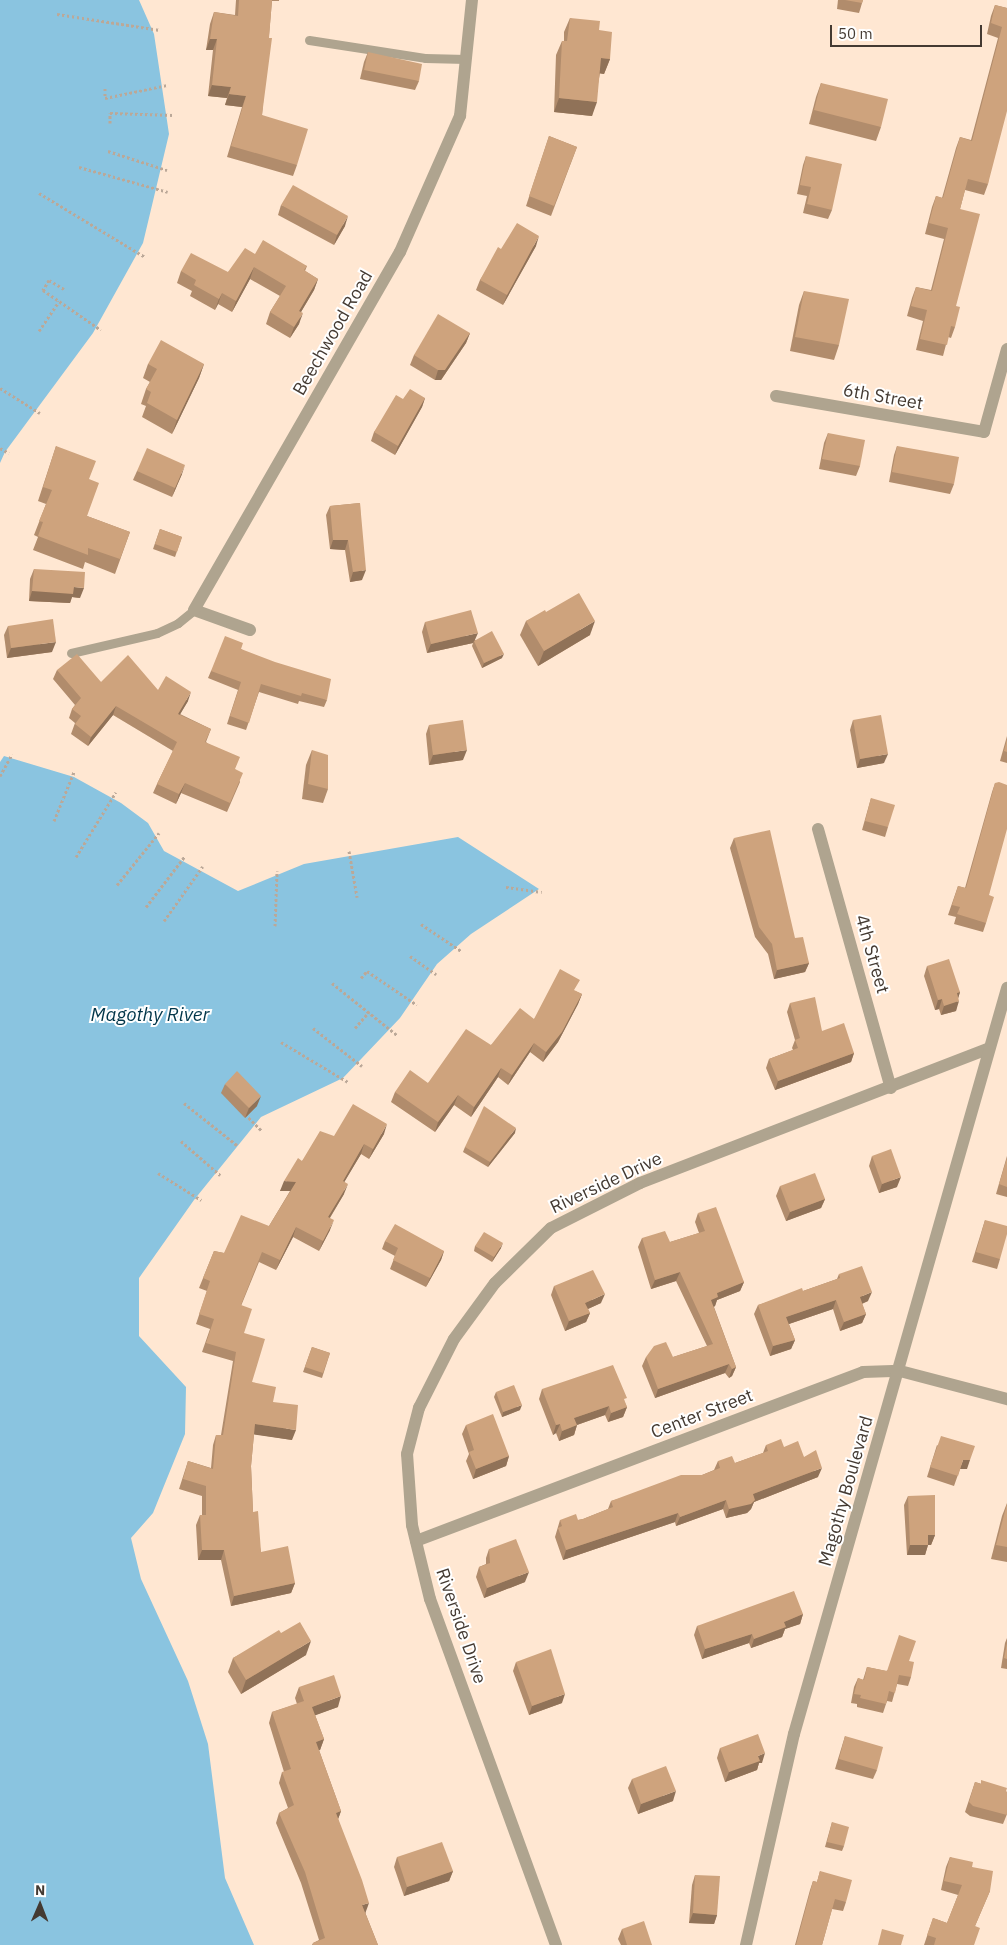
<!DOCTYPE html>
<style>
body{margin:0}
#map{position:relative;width:1007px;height:1945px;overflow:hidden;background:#ffe7d2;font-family:"IBM Plex Sans",sans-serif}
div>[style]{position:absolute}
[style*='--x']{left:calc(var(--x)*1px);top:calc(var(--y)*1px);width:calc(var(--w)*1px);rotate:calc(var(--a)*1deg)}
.water>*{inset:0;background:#8ac4e0}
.path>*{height:3px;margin-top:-1.5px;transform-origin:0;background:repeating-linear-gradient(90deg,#bba898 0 2.5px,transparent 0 5px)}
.lane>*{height:9px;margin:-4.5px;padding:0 4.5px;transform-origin:4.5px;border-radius:4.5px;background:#afa48f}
.street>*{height:12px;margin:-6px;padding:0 6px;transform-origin:6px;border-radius:6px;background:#afa48f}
.wall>*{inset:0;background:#b18c6c}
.shaded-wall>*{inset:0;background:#907258}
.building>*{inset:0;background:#cea37d}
span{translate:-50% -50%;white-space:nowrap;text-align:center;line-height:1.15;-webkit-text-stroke:4px #fff;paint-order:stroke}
.street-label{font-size:18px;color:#443a32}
.water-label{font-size:19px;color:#01364a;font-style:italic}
.north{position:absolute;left:15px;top:1880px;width:50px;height:50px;-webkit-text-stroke:4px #fff;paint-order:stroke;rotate:1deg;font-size:14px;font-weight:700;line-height:20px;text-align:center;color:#443a32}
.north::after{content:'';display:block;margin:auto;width:18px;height:22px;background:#443a32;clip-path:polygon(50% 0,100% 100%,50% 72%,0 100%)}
.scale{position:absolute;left:830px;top:25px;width:152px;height:22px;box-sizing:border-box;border:2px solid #443a32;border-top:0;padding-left:6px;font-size:15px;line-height:18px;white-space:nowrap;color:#443a32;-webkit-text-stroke:4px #fff;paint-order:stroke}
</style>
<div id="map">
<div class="water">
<i style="clip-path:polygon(0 0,139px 0,154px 34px,169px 134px,143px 243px,93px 333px,5px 452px,0 463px)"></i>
<i style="clip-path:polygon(4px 756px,74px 777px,121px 803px,148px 823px,164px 851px,238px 891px,304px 864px,458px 837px,539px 889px,471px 934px,437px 964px,400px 1018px,343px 1078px,261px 1117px,194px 1200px,139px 1278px,139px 1336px,186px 1387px,185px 1434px,153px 1513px,131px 1538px,141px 1579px,188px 1681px,208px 1744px,225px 1878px,254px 1945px,0 1945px,0 762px)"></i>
</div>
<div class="path">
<i style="--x:57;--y:14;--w:104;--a:8.8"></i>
<i style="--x:105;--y:88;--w:10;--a:90"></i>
<i style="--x:105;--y:98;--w:63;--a:-11.8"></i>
<i style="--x:110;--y:123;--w:10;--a:-90"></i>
<i style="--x:110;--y:113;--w:63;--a:1.8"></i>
<i style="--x:108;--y:151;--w:62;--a:17.9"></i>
<i style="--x:79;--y:167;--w:92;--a:15.7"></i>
<i style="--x:39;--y:193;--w:124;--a:31.1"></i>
<i style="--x:64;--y:289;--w:17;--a:-149"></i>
<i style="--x:49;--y:280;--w:12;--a:121"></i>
<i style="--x:43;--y:290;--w:70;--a:34.6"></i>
<i style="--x:39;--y:331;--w:36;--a:-56"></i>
<i style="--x:0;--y:388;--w:47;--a:32"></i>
<i style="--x:0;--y:448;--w:10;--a:29"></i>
<i style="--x:0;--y:776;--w:25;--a:-61"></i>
<i style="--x:54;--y:821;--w:53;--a:-67.8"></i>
<i style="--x:349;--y:851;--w:47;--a:80.1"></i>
<i style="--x:76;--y:857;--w:76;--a:-58.4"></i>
<i style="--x:117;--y:885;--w:67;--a:-51.1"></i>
<i style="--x:506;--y:887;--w:36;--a:8"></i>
<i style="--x:146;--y:907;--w:64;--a:-52.6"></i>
<i style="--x:164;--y:921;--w:67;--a:-54.7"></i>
<i style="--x:421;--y:924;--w:48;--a:34"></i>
<i style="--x:275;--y:926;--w:55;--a:-87.9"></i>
<i style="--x:410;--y:956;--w:32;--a:35"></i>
<i style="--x:361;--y:978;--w:9;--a:-49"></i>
<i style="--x:367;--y:971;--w:60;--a:34.2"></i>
<i style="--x:332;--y:983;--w:83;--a:38.7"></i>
<i style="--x:313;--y:1028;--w:62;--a:37.8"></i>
<i style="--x:355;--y:1028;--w:21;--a:-49"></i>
<i style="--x:281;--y:1042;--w:78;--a:30.8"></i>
<i style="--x:184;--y:1103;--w:69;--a:38.5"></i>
<i style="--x:245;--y:1114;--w:23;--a:45"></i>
<i style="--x:181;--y:1141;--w:52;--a:41.1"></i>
<i style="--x:158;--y:1173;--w:51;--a:32.1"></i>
</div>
<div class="lane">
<i style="--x:309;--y:40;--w:117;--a:8.8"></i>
<i style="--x:425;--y:58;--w:41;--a:1.4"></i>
<i style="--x:71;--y:653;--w:88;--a:-13.1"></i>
<i style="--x:157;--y:633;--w:23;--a:-25"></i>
<i style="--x:178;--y:623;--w:21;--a:-39"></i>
</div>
<div class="street">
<i style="--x:776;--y:396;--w:211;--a:9.8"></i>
<i style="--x:984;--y:432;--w:86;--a:-74.5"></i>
<i style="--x:250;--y:630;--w:59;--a:-160.3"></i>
<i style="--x:194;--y:610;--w:413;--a:-60.1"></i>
<i style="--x:400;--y:252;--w:149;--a:-66.2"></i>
<i style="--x:460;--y:116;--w:117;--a:-84.1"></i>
<i style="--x:818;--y:829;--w:269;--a:74.3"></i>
<i style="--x:416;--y:1541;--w:478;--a:-20.7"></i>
<i style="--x:863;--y:1372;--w:37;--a:-2"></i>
<i style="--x:900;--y:1371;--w:111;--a:14.7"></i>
<i style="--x:556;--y:1945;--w:368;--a:-110"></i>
<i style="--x:430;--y:1599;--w:76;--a:-103.7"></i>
<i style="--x:412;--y:1525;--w:71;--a:-94"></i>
<i style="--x:407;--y:1454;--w:48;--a:-75.4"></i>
<i style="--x:419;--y:1408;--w:77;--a:-63.1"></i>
<i style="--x:454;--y:1339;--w:69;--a:-53.8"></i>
<i style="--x:495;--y:1283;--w:78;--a:-44.5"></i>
<i style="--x:551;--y:1228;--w:100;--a:-26.8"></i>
<i style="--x:640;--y:1183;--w:374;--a:-21.1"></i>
<i style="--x:746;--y:1945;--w:216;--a:-77.2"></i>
<i style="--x:794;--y:1734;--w:776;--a:-74.06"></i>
</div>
<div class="wall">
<i style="clip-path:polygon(236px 0,279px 0,279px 1px,272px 1px,262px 115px,297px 165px,293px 176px,227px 157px,242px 107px,225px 105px,227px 98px,208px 96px,213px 50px,206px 50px,210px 24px,214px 12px,235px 15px)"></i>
<i style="clip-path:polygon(838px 0,863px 0,859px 13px,837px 9px)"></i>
<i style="clip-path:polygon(995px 5px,1007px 8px,988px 184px,984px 195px,965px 190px,960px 209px,955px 327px,951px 338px,948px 337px,943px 356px,916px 350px,923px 321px,907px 316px,912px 298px,916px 287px,931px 290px,944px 239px,925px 234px,932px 207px,936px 196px,942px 198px,956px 148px,960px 137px,971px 140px,998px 38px,987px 34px,991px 16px)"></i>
<i style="clip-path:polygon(570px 18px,599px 30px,610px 59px,604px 74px,600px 73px,592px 116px,554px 112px,556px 55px,562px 41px,564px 41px,564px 32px)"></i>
<i style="clip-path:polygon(368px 52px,419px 81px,415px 90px,360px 79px,364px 62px)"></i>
<i style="clip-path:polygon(821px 83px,881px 127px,876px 141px,809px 124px,816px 97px)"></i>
<i style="clip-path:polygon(549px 136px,577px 147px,551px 216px,526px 206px)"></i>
<i style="clip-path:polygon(806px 156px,832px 210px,828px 219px,803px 213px,807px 196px,797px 194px,803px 165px)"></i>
<i style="clip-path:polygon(281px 205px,345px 226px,334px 245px,278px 215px)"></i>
<i style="clip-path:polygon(536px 246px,503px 305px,476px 290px,480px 280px,501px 249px)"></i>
<i style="clip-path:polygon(255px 254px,307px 266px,305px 271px,318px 279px,314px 290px,301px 312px,299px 324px,290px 338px,266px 324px,270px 312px,280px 296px,250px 279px,232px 312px,218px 304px,215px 310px,190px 296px,192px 291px,177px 283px,181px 271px,228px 272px)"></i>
<i style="clip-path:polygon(804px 291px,839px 345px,834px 360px,790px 351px,799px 305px)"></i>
<i style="clip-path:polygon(470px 333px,466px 343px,441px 380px,435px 380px,410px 365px,414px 355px)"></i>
<i style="clip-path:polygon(148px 364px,204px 364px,199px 378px,172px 434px,142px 417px,146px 406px,141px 404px,146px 389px,150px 382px,143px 378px)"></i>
<i style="clip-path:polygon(425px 398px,422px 407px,395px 455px,371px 441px,374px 432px,403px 399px)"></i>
<i style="clip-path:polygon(828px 433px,860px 466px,856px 476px,819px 469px,824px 443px)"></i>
<i style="clip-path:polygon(56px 446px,89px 479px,87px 516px,130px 532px,115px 574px,85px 562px,83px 569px,33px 550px,38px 537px,34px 535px,46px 504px,38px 501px)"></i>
<i style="clip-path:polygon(897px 446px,954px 484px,950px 494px,889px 482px,894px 455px)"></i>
<i style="clip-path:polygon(137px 471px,182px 474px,172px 497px,133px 480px)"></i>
<i style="clip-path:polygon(360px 503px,362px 580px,350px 582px,345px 550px,330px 549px,326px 515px,330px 506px)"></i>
<i style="clip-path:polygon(160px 529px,182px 537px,175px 557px,153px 549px)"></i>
<i style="clip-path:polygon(34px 569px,80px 598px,72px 597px,70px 603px,29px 601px,30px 579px)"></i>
<i style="clip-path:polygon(546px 612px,590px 635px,538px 666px,520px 635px,526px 621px)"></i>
<i style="clip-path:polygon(425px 622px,475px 640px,502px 658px,482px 668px,472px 646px,473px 643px,427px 653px,422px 632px)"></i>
<i style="clip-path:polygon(8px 626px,52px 652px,7px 658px,4px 635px)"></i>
<i style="clip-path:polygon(241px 649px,327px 700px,324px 707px,299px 701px,298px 704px,259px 692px,246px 730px,227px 724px,238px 690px,208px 678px,211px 671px)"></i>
<i style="clip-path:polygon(57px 670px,101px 682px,158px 690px,188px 701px,180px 714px,211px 729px,206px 742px,235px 769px,240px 782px,227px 812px,181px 793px,176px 804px,153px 793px,157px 784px,173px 751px,113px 715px,88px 746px,71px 734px,75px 723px,69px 718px,72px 709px,75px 705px,53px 679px)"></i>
<i style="clip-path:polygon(853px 720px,884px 763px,857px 768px,850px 730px)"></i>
<i style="clip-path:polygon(429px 725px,463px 760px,429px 765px,426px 734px)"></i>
<i style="clip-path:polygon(1007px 736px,1007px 763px,1000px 761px)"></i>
<i style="clip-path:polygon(312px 750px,328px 789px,323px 803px,302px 799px,306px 765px)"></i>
<i style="clip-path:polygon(995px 783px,989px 895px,986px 923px,983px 932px,954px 924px,956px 917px,948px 915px,958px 886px,965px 888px,992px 792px)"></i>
<i style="clip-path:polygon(871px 798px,888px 827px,885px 837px,862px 830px)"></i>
<i style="clip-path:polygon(734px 838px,809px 963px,805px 972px,774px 979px,768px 954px,755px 937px,730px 848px)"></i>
<i style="clip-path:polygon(927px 966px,960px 992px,958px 998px,956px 1011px,941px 1015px,939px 1009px,935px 1010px,924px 976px)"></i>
<i style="clip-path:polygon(575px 991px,582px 994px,578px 1004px,558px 1042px,543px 1062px,530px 1052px,508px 1085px,498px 1077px,471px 1117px,454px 1105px,435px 1132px,391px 1102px,395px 1092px,428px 1083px,534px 1019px)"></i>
<i style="clip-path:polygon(790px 1003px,822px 1031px,854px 1053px,851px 1062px,775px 1090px,766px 1068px,769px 1059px,793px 1050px,792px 1048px,795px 1040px,787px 1012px)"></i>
<i style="clip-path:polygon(225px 1084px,257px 1106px,245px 1118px,221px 1093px)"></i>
<i style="clip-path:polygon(515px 1133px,488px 1167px,463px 1152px,465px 1147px)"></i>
<i style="clip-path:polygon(384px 1134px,369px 1159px,361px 1154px,344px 1182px,344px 1194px,330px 1218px,330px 1230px,319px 1251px,293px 1237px,276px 1270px,259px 1262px,241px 1306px,244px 1333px,252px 1382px,273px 1402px,292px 1440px,254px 1434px,251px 1466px,253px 1512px,261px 1552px,295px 1583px,291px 1593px,231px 1606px,221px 1560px,198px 1560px,196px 1525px,200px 1515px,202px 1515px,202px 1496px,179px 1489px,188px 1461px,211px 1468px,213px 1445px,216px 1435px,221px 1435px,233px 1361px,202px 1352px,210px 1329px,196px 1324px,207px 1291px,199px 1288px,214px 1251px,224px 1253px,269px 1226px,290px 1191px,280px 1191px,302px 1161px,334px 1136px)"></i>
<i style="clip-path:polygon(872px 1156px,897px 1187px,879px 1193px,869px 1166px)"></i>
<i style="clip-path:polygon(1007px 1156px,1007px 1197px,996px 1194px)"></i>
<i style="clip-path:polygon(780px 1186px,825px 1199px,821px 1208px,786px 1221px,776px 1196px)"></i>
<i style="clip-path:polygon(698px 1213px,744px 1282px,740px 1291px,717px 1300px,715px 1306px,714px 1307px,736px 1367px,732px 1376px,729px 1378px,725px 1373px,655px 1398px,642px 1366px,646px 1357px,673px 1357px,707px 1346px,676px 1281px,651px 1289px,638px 1247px,642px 1238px,670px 1242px,699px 1233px,695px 1222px)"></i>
<i style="clip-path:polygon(985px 1220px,1000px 1259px,997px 1269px,972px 1262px)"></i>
<i style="clip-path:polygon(385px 1241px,444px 1251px,441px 1260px,426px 1287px,390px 1269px,395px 1256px,382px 1249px)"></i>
<i style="clip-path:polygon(475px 1246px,501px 1248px,492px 1262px,474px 1251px)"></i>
<i style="clip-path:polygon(839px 1274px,868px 1301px,862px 1304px,866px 1314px,862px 1323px,840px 1331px,833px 1309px,789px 1324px,795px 1340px,791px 1349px,770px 1356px,754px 1314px,758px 1305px,803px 1291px,837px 1279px)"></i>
<i style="clip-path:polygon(554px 1286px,601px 1303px,588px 1309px,590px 1313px,586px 1322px,565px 1331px,551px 1295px)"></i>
<i style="clip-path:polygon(312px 1347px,330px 1353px,322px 1378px,303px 1372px)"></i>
<i style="clip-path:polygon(542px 1389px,625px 1403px,627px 1407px,623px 1417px,608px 1422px,605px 1415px,577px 1425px,574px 1435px,559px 1441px,556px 1433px,553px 1435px,539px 1399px)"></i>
<i style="clip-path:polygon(496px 1392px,520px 1410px,502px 1417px,494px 1397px)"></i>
<i style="clip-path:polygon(466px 1425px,509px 1456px,506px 1466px,473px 1479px,466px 1461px,469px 1454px,462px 1434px)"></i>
<i style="clip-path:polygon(766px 1445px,804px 1457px,818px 1477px,754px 1502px,751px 1509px,747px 1513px,726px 1518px,723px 1509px,676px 1526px,675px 1522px,563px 1560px,555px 1537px,560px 1520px,578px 1520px,583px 1519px,608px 1509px,611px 1501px,702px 1475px,714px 1470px,718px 1461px,735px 1463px,763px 1453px)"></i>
<i style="clip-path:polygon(937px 1445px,967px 1469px,960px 1469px,954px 1486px,927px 1477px)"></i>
<i style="clip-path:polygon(908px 1496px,935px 1535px,931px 1545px,928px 1545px,925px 1555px,907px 1555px,904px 1505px)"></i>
<i style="clip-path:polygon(1007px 1503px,1007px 1562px,991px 1559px,1002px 1516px)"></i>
<i style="clip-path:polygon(489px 1549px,525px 1582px,484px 1598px,476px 1577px,479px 1567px,486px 1564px,486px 1558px)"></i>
<i style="clip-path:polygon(803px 1614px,800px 1624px,785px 1629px,782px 1637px,751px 1648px,749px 1643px,702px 1659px,694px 1635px,697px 1626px)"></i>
<i style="clip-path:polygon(281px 1633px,306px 1655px,241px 1694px,228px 1672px,233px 1658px)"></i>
<i style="clip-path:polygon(1007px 1638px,1007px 1669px,1001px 1668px,1005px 1643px)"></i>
<i style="clip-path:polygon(909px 1661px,911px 1677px,908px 1686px,897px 1684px,892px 1702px,887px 1701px,883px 1713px,857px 1707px,857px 1704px,851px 1703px,854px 1687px,858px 1678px,863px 1680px,867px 1667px,886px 1671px)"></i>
<i style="clip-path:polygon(516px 1662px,562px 1703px,529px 1715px,513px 1671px)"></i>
<i style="clip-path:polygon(299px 1687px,338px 1707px,315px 1715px,324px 1739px,320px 1750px,319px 1750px,341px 1811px,338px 1819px,365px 1912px,378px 1945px,312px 1945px,313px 1943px,319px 1940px,301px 1883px,276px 1823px,279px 1813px,288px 1808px,279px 1783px,282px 1772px,284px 1772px,269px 1723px,272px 1712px,297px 1704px,295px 1698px)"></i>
<i style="clip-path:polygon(845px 1736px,877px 1770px,873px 1779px,835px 1769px)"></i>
<i style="clip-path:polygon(720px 1748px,762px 1763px,759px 1763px,757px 1770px,725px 1782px,717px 1758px)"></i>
<i style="clip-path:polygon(632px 1779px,673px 1801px,638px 1814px,628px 1788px)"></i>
<i style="clip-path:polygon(975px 1782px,1006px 1791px,1007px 1814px,1003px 1824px,970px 1816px,965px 1812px)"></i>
<i style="clip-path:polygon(832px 1822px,844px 1846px,842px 1851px,825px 1847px)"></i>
<i style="clip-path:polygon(397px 1857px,453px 1871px,449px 1881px,404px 1896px,394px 1867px)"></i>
<i style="clip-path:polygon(950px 1857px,972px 1867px,990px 1891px,975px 1926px,974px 1945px,924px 1945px,933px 1918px,947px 1923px,958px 1895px,941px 1890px,946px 1867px)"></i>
<i style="clip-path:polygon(820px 1871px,846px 1902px,843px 1911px,832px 1909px,822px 1945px,795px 1945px,810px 1890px,813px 1881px,817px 1882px)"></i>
<i style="clip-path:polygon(695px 1875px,717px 1915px,714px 1924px,689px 1923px,692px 1885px)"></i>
<i style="clip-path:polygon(622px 1929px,652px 1945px,621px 1945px,618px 1939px)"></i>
</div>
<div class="shaded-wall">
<i style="clip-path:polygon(210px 39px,217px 39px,213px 50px,206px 50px)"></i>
<i style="clip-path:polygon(601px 58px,610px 59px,604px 74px,596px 73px)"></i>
<i style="clip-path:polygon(212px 85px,231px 87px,227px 98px,208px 96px)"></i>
<i style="clip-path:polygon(229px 94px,246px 96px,242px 107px,225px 105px)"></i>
<i style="clip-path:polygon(559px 98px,597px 102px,592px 116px,554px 112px)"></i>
<i style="clip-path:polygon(348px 216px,345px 226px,334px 245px,337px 235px)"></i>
<i style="clip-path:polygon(539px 236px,536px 246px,503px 305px,507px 295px)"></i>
<i style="clip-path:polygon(254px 267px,250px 279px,232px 312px,236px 301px)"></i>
<i style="clip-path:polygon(318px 279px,314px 290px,295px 322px,299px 311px)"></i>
<i style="clip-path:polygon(222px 293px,218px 304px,215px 310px,219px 299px)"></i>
<i style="clip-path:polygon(303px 313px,299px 324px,290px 338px,294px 327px)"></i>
<i style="clip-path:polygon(470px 333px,466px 343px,441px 380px,435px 380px,438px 370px)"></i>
<i style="clip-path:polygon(204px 364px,199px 378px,172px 434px,177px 420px)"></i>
<i style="clip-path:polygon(425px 398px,422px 407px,395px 455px,398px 446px)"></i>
<i style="clip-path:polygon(185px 465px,182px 474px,172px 497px,175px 488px)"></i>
<i style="clip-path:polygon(333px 540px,348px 540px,345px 550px,330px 549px)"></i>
<i style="clip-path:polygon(366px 570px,362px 580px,350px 582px,353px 572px)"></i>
<i style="clip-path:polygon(74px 587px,84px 588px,80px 598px,72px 597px,70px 603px,29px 601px,32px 591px)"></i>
<i style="clip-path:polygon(595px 621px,590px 635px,538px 666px,544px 651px)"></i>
<i style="clip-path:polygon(478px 633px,474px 642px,474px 641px,473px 643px,427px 653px,431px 644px)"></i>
<i style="clip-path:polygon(56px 642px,52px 652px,7px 658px,11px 648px)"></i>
<i style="clip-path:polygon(504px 654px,502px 658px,482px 668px,484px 663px)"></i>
<i style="clip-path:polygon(191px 692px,188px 701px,175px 723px,178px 714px)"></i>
<i style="clip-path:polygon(116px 706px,113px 715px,88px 746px,91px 737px)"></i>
<i style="clip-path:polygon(467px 750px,463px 760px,429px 765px,433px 755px)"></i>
<i style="clip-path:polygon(888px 754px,884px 763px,857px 768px,860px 759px)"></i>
<i style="clip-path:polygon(185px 783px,181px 793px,176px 804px,179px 794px)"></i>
<i style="clip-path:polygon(809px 963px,805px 972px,774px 979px,777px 970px)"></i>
<i style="clip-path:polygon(960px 992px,957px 1002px,959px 1001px,956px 1011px,941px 1015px,944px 1006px,957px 993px)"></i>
<i style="clip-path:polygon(582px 994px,578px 1004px,558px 1042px,543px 1062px,546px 1052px)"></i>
<i style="clip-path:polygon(942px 999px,939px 1009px,935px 1010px,938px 1000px)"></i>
<i style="clip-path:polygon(534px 1043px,530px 1052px,508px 1085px,512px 1075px)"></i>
<i style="clip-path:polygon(854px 1053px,851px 1062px,775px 1090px,778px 1081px)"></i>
<i style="clip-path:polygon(501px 1068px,498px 1077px,471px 1117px,474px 1107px)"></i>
<i style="clip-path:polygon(458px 1095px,454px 1105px,435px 1132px,438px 1122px)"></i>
<i style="clip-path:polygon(261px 1096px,257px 1106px,245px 1118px,249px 1108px)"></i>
<i style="clip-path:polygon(387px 1124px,384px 1134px,369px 1159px,373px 1149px)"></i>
<i style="clip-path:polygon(516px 1128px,515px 1133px,488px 1167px,490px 1162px)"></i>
<i style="clip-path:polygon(364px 1144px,361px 1154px,339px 1191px,343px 1181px)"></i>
<i style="clip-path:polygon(901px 1177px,897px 1187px,879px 1193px,882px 1184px)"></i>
<i style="clip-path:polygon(284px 1181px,296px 1182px,293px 1191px,280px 1191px)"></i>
<i style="clip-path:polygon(348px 1184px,344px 1194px,324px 1227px,328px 1217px)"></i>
<i style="clip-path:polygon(825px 1199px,821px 1208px,786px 1221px,790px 1212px)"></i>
<i style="clip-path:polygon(334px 1220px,330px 1230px,319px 1251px,323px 1241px)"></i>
<i style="clip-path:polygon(296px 1227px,293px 1237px,276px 1270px,280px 1260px)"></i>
<i style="clip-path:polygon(503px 1243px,501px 1248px,492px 1262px,494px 1257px)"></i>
<i style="clip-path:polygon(444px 1251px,441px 1260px,426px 1287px,430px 1278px)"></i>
<i style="clip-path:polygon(680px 1272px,676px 1281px,651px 1289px,655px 1280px)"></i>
<i style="clip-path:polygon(744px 1282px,740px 1291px,717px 1300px,715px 1306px,708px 1308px,711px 1300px,717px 1293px)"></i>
<i style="clip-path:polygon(872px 1292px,868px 1301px,856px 1306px,860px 1297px)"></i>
<i style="clip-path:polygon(605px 1294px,601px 1303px,581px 1312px,585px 1303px)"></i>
<i style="clip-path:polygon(836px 1300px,833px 1309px,783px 1326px,786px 1317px)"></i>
<i style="clip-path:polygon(590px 1313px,586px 1322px,565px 1331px,569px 1321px)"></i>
<i style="clip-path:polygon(866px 1314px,862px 1323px,840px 1331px,844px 1322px)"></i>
<i style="clip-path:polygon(795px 1340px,791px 1349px,770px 1356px,773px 1346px)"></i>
<i style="clip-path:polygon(729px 1364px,725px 1373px,655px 1398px,658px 1389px)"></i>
<i style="clip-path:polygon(736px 1367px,732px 1376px,729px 1378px,732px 1369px)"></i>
<i style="clip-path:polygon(522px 1405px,520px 1410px,502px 1417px,503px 1412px)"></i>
<i style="clip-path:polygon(609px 1406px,605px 1415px,571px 1427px,574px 1418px)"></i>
<i style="clip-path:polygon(627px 1407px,623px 1417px,608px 1422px,611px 1413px)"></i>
<i style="clip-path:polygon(255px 1424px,296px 1430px,292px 1440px,251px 1434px)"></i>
<i style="clip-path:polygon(560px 1424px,556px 1433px,553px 1435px,556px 1425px)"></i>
<i style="clip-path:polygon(577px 1425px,574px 1435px,559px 1441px,562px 1431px)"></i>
<i style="clip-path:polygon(509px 1456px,506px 1466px,473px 1479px,476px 1469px)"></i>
<i style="clip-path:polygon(963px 1460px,970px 1460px,967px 1469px,960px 1469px)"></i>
<i style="clip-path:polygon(822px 1468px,818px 1477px,754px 1502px,751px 1509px,747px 1513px,726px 1518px,729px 1509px,753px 1494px)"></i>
<i style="clip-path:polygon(726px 1500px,723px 1509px,676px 1526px,680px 1517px)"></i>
<i style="clip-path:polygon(678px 1513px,675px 1522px,563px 1560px,566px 1550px)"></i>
<i style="clip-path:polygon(928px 1535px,935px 1535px,931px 1545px,925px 1545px)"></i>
<i style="clip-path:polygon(910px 1545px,928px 1545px,925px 1555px,907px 1555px)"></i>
<i style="clip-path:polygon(202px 1550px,224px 1550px,221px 1560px,198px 1560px)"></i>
<i style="clip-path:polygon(529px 1572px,525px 1582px,484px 1598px,487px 1588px)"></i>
<i style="clip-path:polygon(295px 1583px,291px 1593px,231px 1606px,234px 1596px)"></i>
<i style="clip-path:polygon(803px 1614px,800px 1624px,785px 1629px,782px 1637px,751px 1648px,754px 1639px,784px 1622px)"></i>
<i style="clip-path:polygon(752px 1634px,749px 1643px,702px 1659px,705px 1649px)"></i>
<i style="clip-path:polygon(311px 1641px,306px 1655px,241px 1694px,246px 1680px)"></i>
<i style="clip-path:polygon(565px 1694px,562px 1703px,529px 1715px,532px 1706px)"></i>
<i style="clip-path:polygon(341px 1696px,338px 1707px,308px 1718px,312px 1707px)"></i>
<i style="clip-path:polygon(324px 1739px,320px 1750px,312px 1753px,316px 1742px)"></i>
<i style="clip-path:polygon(765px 1753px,762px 1763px,759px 1763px,757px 1770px,725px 1782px,729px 1772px,758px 1756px)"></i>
<i style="clip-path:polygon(676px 1791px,673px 1801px,638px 1814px,641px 1804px)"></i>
<i style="clip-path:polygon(341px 1811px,337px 1822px,336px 1813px)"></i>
<i style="clip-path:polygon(453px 1871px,449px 1881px,404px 1896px,407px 1887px)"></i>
<i style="clip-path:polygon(369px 1903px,365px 1914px,362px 1905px)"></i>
<i style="clip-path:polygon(693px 1913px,717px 1915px,714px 1924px,689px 1923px)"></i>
</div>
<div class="building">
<i style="clip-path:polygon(239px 0,272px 0,269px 38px,272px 38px,262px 115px,308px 129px,297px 165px,231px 146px,246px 96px,229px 94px,231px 87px,212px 85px,217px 39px,210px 39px,214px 12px,238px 16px)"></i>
<i style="clip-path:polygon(845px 0,863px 0,862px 3px)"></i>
<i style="clip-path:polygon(995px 5px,1007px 8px,1007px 111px,988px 184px,968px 179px,960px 209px,980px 214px,956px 306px,960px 307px,955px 327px,951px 326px,947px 345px,920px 339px,927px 310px,911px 306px,916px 287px,932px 291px,948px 228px,929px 223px,936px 196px,943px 198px,960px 137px,972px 141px,1002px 27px,991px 23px)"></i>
<i style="clip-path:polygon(570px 18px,600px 21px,599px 30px,612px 32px,610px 59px,601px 58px,597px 102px,559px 98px,562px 41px,567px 41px)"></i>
<i style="clip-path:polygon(368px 52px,422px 64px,419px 81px,364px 70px)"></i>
<i style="clip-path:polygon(821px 83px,888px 99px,881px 127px,814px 110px)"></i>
<i style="clip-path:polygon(549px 136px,577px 147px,554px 206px,529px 196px)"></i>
<i style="clip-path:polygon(806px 156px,842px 164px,832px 210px,807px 204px,811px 187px,800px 185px)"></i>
<i style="clip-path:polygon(293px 185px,348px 216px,337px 235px,281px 205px)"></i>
<i style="clip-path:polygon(517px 223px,539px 236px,507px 295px,480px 280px,498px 247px,501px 249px)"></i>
<i style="clip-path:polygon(263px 240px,307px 266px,304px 270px,318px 279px,299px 311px,303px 313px,294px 327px,270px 312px,286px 286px,254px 267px,236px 301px,222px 293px,219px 299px,194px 285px,196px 280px,181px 271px,191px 253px,228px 272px,245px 248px,255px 254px)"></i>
<i style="clip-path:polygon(804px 291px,849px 299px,839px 345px,795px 337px)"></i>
<i style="clip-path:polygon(438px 314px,470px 333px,445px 370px,438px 370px,414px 355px)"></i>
<i style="clip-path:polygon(161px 340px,204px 364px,177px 420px,147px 403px,151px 392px,146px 389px,157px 369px,148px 364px)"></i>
<i style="clip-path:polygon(410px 389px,425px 398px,398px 446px,374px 432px,396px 395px,403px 399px)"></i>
<i style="clip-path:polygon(828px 433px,865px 440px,860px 466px,822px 459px)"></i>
<i style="clip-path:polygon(56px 446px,96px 461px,89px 479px,99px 483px,87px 516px,130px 532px,120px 559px,88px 548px,88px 555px,38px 536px,43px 522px,39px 521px,52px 490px,43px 487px)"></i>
<i style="clip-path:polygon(897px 446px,959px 457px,954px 484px,892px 472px)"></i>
<i style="clip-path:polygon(147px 448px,185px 465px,175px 488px,137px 471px)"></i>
<i style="clip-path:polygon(360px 503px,366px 570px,353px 572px,348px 540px,333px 540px,330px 506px)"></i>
<i style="clip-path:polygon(160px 529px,182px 537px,177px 552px,155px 544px)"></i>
<i style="clip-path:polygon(34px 569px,85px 572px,84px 588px,74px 587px,73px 594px,32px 591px)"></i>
<i style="clip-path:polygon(579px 593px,595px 621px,544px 651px,526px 621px,545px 610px,546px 612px)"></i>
<i style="clip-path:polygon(471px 610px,478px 633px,431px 644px,425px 622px)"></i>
<i style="clip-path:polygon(53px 619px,56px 642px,11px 648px,8px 626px)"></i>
<i style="clip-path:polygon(492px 631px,504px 654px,484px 663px,474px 641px)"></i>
<i style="clip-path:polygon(225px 636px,243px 643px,241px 649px,275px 662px,331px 679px,327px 700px,302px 693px,301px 696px,261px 684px,249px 723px,230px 716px,241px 682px,211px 671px)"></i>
<i style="clip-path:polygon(77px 654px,101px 682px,128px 655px,158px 690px,166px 676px,191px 692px,178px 714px,211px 729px,205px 742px,240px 757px,235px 769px,243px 773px,230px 803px,185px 783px,179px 794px,157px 784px,177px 742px,116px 706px,91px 737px,75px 724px,81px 716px,72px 709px,81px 698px,57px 670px)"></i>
<i style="clip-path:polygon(881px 715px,888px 754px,860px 759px,853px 720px)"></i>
<i style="clip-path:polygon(463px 720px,467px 750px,433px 755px,429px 725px)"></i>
<i style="clip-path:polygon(1007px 739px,1007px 752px,1004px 751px)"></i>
<i style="clip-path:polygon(312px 750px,328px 755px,328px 789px,308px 784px)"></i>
<i style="clip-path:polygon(999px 782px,1007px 785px,1007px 829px,989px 895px,994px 897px,986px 923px,957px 914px,960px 907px,952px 905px,958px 886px,966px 888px,995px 783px)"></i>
<i style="clip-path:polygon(871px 798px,895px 805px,888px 827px,865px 821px)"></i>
<i style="clip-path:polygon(770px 830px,795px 938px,803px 937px,809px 963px,777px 970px,772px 944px,759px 927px,734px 838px)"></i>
<i style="clip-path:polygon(949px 959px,960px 992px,957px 993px,959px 1001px,944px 1006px,942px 999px,938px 1000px,927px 966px)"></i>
<i style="clip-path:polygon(560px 969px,580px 980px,574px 990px,582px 994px,562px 1032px,546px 1052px,534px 1043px,512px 1075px,501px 1068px,474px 1107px,458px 1095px,438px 1122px,395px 1092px,410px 1070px,428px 1083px,466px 1029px,491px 1045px,520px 1008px,534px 1019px)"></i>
<i style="clip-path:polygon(815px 997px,822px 1031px,844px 1023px,854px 1053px,778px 1081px,769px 1059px,798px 1048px,795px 1040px,800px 1038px,790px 1003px)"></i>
<i style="clip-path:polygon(237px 1071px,261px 1096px,249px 1108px,225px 1084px)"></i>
<i style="clip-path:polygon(353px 1104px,387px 1124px,373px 1149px,364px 1144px,343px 1181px,348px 1184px,328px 1217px,334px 1220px,323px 1241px,296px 1227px,280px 1260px,262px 1252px,241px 1305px,252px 1309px,244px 1333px,265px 1339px,252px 1382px,276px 1387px,273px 1402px,298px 1405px,296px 1430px,255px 1424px,251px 1466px,253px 1512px,258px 1511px,261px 1552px,288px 1546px,295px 1583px,234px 1596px,224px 1550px,202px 1550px,200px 1515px,206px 1515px,206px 1486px,183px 1479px,188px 1461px,213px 1469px,216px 1435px,223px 1435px,236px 1352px,206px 1343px,214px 1319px,199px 1314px,210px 1281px,203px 1278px,214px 1251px,224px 1253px,241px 1215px,269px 1226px,296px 1182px,284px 1181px,298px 1158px,302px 1161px,320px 1131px,334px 1136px)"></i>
<i style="clip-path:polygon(484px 1106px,516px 1128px,490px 1162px,465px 1147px)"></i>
<i style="clip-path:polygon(891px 1149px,901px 1177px,882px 1184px,872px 1156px)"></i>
<i style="clip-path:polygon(1007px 1158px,1007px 1187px,999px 1184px)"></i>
<i style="clip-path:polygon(815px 1173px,825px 1199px,790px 1212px,780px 1186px)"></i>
<i style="clip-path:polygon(716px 1207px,744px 1282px,717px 1293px,718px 1297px,711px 1300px,736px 1367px,732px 1369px,729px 1364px,658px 1389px,646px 1357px,654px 1346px,666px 1342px,673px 1357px,713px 1344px,680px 1272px,655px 1280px,642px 1238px,665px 1231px,670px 1242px,705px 1231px,698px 1213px)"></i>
<i style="clip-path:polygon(985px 1220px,1007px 1226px,1007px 1234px,1000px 1259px,976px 1252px)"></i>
<i style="clip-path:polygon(395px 1224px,444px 1251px,430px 1278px,393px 1260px,398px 1248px,385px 1241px)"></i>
<i style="clip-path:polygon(484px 1232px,503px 1243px,494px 1257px,475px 1246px)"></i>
<i style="clip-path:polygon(862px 1266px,872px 1292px,860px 1297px,866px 1314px,844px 1322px,836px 1300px,786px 1317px,795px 1340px,773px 1346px,758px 1305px,802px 1288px,803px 1291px,840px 1278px,839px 1274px)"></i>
<i style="clip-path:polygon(593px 1270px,605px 1294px,585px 1303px,590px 1313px,569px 1321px,554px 1286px)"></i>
<i style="clip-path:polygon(312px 1347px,330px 1353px,323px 1373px,305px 1367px)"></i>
<i style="clip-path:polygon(613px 1365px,627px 1398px,624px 1399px,627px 1407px,611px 1413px,609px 1406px,574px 1418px,577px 1425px,562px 1431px,560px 1424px,556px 1425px,542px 1389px)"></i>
<i style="clip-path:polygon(514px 1385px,522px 1405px,503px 1412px,496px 1392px)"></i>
<i style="clip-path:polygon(493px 1414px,509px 1456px,476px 1469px,469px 1452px,474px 1450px,466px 1425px)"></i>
<i style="clip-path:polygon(941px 1436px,975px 1446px,970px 1460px,963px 1460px,958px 1476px,930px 1467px)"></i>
<i style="clip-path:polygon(781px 1439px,784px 1447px,798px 1441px,804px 1457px,816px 1450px,822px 1468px,753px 1494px,755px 1500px,751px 1504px,729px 1509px,726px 1500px,680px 1517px,678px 1513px,566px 1550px,558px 1528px,562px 1526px,560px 1520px,576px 1514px,578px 1520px,583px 1519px,613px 1507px,611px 1501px,681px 1475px,702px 1475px,720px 1468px,718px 1461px,732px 1456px,735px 1463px,768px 1451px,766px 1445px)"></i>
<i style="clip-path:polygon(935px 1495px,935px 1535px,928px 1535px,928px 1545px,910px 1545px,908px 1496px)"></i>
<i style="clip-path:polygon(1007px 1504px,1007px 1547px,996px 1545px)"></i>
<i style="clip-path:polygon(516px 1539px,529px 1572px,487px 1588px,479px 1567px,490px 1563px,489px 1549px)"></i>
<i style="clip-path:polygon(794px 1591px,803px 1614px,784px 1622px,786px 1627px,754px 1639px,752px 1634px,705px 1649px,697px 1626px)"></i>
<i style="clip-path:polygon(300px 1622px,311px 1641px,246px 1680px,233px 1658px,279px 1630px,281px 1633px)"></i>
<i style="clip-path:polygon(899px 1635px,916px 1641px,909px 1661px,914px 1662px,911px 1677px,899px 1675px,895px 1693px,889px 1691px,886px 1704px,860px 1698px,861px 1695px,854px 1694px,858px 1678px,864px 1680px,867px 1667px,887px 1671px)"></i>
<i style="clip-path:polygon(1007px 1643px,1007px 1659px,1004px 1658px)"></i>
<i style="clip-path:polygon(551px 1649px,565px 1694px,532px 1706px,516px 1662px)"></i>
<i style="clip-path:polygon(334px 1675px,341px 1696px,312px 1707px,324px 1739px,316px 1742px,341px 1811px,336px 1813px,362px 1880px,369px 1903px,362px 1905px,378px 1945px,313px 1945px,313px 1943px,325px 1938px,305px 1872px,279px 1813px,294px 1805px,282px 1772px,291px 1769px,272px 1712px,304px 1701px,299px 1687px)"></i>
<i style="clip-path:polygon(758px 1734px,765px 1753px,758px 1756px,760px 1761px,729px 1772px,720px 1748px)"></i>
<i style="clip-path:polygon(845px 1736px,883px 1747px,877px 1770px,839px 1759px)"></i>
<i style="clip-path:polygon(666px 1766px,676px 1791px,641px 1804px,632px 1779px)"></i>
<i style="clip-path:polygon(981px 1780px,1007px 1788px,1006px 1791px,1007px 1792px,1007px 1815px,973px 1806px,969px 1802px,975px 1782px,981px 1784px)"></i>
<i style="clip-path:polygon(832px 1822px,849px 1827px,844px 1846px,827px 1842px)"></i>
<i style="clip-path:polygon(442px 1842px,453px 1871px,407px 1887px,397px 1857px)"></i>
<i style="clip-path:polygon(950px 1857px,973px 1862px,972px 1867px,993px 1871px,990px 1891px,975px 1926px,980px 1928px,974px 1945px,934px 1945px,936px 1938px,927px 1935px,933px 1918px,947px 1923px,962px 1885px,944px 1881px)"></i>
<i style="clip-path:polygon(820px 1871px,852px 1880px,846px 1902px,835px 1899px,822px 1945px,796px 1945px,813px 1881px,817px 1882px)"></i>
<i style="clip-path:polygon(695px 1875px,720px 1876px,717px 1915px,693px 1913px)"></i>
<i style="clip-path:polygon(644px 1921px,652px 1945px,627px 1945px,622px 1929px)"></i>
<i style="clip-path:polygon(882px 1929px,904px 1935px,901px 1945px,878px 1945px)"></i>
</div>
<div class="street-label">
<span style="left:333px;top:333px;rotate:-60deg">Beechwood Road</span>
<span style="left:883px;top:397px;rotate:10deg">6th Street</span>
<span style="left:872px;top:954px;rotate:74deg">4th Street</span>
<span style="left:606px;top:1183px;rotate:-25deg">Riverside Drive</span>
<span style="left:702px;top:1414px;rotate:-21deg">Center Street</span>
<span style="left:846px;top:1491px;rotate:-74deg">Magothy Boulevard</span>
<span style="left:461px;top:1626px;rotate:71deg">Riverside Drive</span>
</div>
<div class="water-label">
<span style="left:150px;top:1015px">Magothy River</span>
</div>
<div class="north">N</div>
<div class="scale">50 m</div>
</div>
